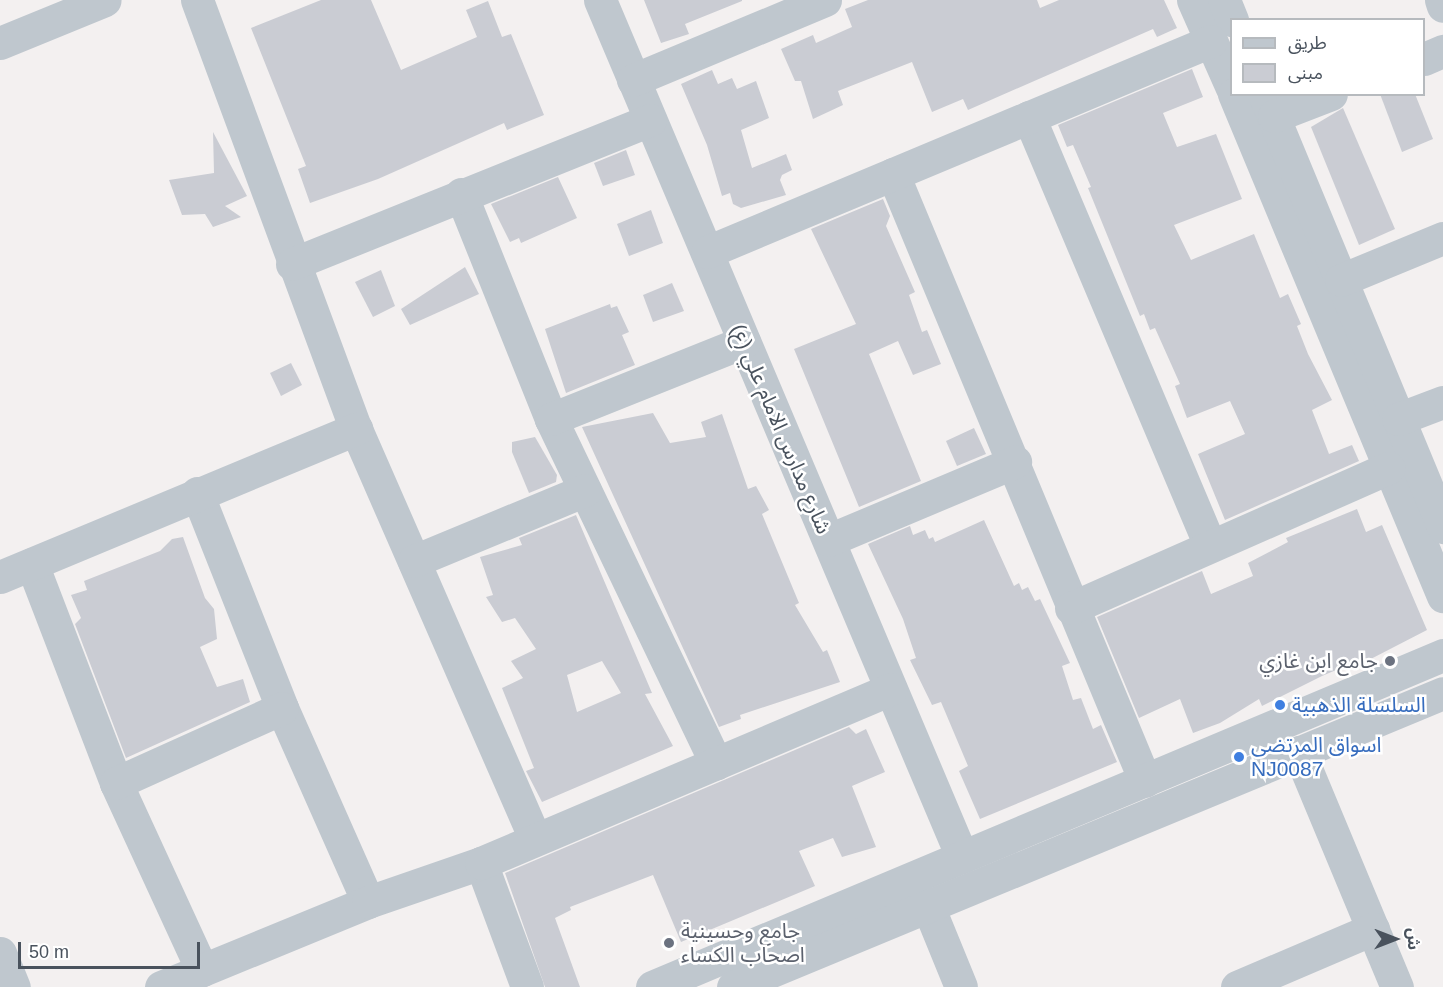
<!DOCTYPE html>
<meta charset="utf-8">
<style>
body{margin:0}
#map{position:relative;width:1443px;height:987px;overflow:hidden;background:#f3f0f0;font-family:Helvetica,"Noto Sans Arabic",sans-serif}
div>[style]{position:absolute}
[style*='--x']{left:calc(var(--x)*1px);top:calc(var(--y)*1px);width:calc(var(--w)*1px);rotate:calc(var(--a)*1deg)}
.building>*{inset:0;background:#caccd3}
.minor>*{height:33px;margin:-16.5px;padding:0 16.5px;transform-origin:16.5px;border-radius:16.5px;background:#bfc7ce}
.dots>*{width:16px;height:16px;translate:-50% -50%;box-sizing:border-box;border:3px solid #fff;border-radius:50%}
span{translate:-50% -50%;white-space:nowrap;text-align:center;line-height:1.15;-webkit-text-stroke:5px #fff;paint-order:stroke}
.street-label{font-size:21px;color:#49525d}
.worship-label{font-size:21px;color:#5b616d}
.right{translate:-100% -50%;text-align:right}
.left{translate:0 -50%;text-align:left}
.shop-label{font-size:21px;color:#366cbe}
.legend{position:absolute;left:1230px;top:18px;width:195px;height:78px;box-sizing:border-box;background:#fff;border:2px solid #b6babe;margin:0;padding:8px 10px;list-style:none;font-size:18px;color:#49525d}
.legend li{display:flex;align-items:center;gap:12px;height:30px}
.legend b{width:30px;border:2px solid #b6babe}
.north{position:absolute;left:1365px;top:909px;width:60px;height:60px;-webkit-text-stroke:4px #fff;paint-order:stroke;rotate:90deg;font-size:16px;font-weight:700;line-height:24px;text-align:center;color:#49525d}
.north::after{content:'';display:block;margin:auto;width:21px;height:27px;background:#49525d;clip-path:polygon(50% 0,100% 100%,50% 72%,0 100%)}
.scale{position:absolute;left:18px;top:942px;width:182px;height:27px;box-sizing:border-box;border:3px solid #49525d;border-top:0;padding-left:8px;font-size:18px;line-height:21px;white-space:nowrap;color:#49525d;-webkit-text-stroke:4px #fff;paint-order:stroke}
</style>
<div id="map">
<div class="building">
<i style="clip-path:polygon(321px 0,371px 0,401px 70px,477px 37px,466px 10px,488px 1px,502px 37px,511px 34px,544px 115px,507px 130px,504px 123px,378px 179px,310px 203px,298px 169px,306px 166px,251px 28px)"></i>
<i style="clip-path:polygon(644px 0,742px 0,742px 1px,685px 24px,689px 34px,661px 43px)"></i>
<i style="clip-path:polygon(868px 0,1037px 0,1040px 8px,1059px 0,1164px 0,1177px 28px,1157px 37px,1153px 29px,968px 110px,963px 99px,932px 112px,912px 62px,838px 91px,843px 105px,813px 119px,801px 81px,795px 81px,781px 49px,813px 35px,816px 43px,852px 27px,845px 9px)"></i>
<i style="clip-path:polygon(1192px 69px,1203px 97px,1163px 113px,1177px 147px,1216px 134px,1242px 199px,1174px 225px,1191px 260px,1254px 234px,1280px 298px,1288px 294px,1301px 324px,1297px 326px,1308px 354px,1332px 400px,1312px 410px,1329px 454px,1352px 445px,1359px 461px,1225px 520px,1198px 454px,1245px 434px,1230px 401px,1187px 418px,1175px 386px,1180px 384px,1155px 328px,1150px 330px,1144px 314px,1140px 316px,1088px 188px,1091px 187px,1073px 145px,1067px 147px,1058px 125px)"></i>
<i style="clip-path:polygon(712px 70px,718px 84px,732px 78px,737px 89px,756px 81px,769px 118px,741px 130px,752px 168px,786px 154px,792px 170px,782px 175px,780px 180px,786px 195px,741px 208px,733px 204px,730px 193px,722px 196px,707px 145px,681px 84px)"></i>
<i style="clip-path:polygon(1380px 94px,1415px 94px,1433px 139px,1402px 152px)"></i>
<i style="clip-path:polygon(1343px 108px,1395px 229px,1359px 245px,1311px 127px)"></i>
<i style="clip-path:polygon(213px 132px,247px 196px,225px 206px,241px 217px,213px 227px,205px 214px,182px 215px,169px 180px,214px 173px)"></i>
<i style="clip-path:polygon(626px 150px,635px 175px,603px 186px,594px 163px)"></i>
<i style="clip-path:polygon(558px 177px,577px 218px,521px 243px,519px 238px,510px 242px,491px 204px)"></i>
<i style="clip-path:polygon(883px 199px,890px 216px,886px 226px,915px 292px,909px 295px,922px 332px,927px 330px,941px 364px,913px 375px,898px 341px,869px 354px,921px 481px,859px 507px,794px 349px,856px 324px,811px 229px)"></i>
<i style="clip-path:polygon(651px 210px,663px 243px,629px 256px,617px 224px)"></i>
<i style="clip-path:polygon(465px 267px,479px 294px,410px 325px,401px 309px)"></i>
<i style="clip-path:polygon(381px 270px,395px 306px,373px 317px,355px 282px)"></i>
<i style="clip-path:polygon(672px 283px,684px 311px,653px 322px,643px 295px)"></i>
<i style="clip-path:polygon(610px 304px,611px 308px,617px 306px,629px 332px,622px 335px,635px 365px,566px 393px,545px 329px)"></i>
<i style="clip-path:polygon(291px 363px,302px 385px,281px 396px,270px 373px)"></i>
<i style="clip-path:polygon(653px 413px,670px 443px,706px 437px,701px 422px,722px 414px,748px 489px,756px 486px,769px 510px,762px 514px,799px 603px,795px 605px,823px 652px,827px 650px,840px 682px,740px 715px,741px 719px,719px 727px,582px 427px)"></i>
<i style="clip-path:polygon(974px 428px,986px 454px,957px 466px,946px 441px)"></i>
<i style="clip-path:polygon(535px 437px,557px 475px,556px 482px,529px 493px,512px 452px,512px 442px)"></i>
<i style="clip-path:polygon(1357px 509px,1366px 532px,1382px 525px,1427px 630px,1363px 663px,1362px 659px,1322px 676px,1262px 706px,1259px 699px,1220px 723px,1193px 733px,1180px 699px,1139px 718px,1097px 617px,1202px 571px,1211px 594px,1253px 576px,1248px 563px,1288px 542px,1286px 538px)"></i>
<i style="clip-path:polygon(evenodd,576px 515px,652px 693px,645px 694px,673px 746px,542px 802px,526px 771px,534px 768px,502px 688px,523px 678px,511px 661px,536px 649px,515px 618px,502px 622px,486px 597px,493px 595px,480px 557px,522px 545px,519px 538px,576px 515px,602px 661px,621px 693px,577px 712px,567px 675px,602px 661px)"></i>
<i style="clip-path:polygon(984px 520px,1014px 586px,1019px 583px,1022px 590px,1028px 587px,1035px 601px,1040px 599px,1070px 663px,1062px 666px,1073px 700px,1081px 698px,1093px 729px,1101px 725px,1117px 762px,980px 819px,959px 771px,968px 766px,941px 702px,932px 705px,910px 660px,916px 658px,903px 619px,868px 544px,910px 526px,913px 535px,925px 530px,929px 539px,933px 537px,935px 542px)"></i>
<i style="clip-path:polygon(183px 537px,205px 598px,214px 609px,217px 639px,200px 647px,217px 687px,243px 679px,250px 702px,126px 758px,75px 624px,81px 618px,71px 595px,87px 590px,84px 581px,160px 551px,172px 539px)"></i>
<i style="clip-path:polygon(849px 727px,856px 734px,866px 729px,885px 772px,852px 786px,876px 847px,842px 857px,833px 838px,799px 851px,815px 886px,681px 942px,653px 875px,570px 907px,571px 910px,555px 918px,580px 987px,545px 987px,505px 873px)"></i>
</div>
<div class="minor">
<i style="--x:197;--y:0;--w:458;--a:69.7"></i>
<i style="--x:356;--y:429;--w:445;--a:66.4"></i>
<i style="--x:600;--y:0;--w:930;--a:67.1"></i>
<i style="--x:1193;--y:0;--w:96;--a:66.1"></i>
<i style="--x:1224;--y:0;--w:22;--a:68"></i>
<i style="--x:1441;--y:0;--w:6;--a:72"></i>
<i style="--x:0;--y:43;--w:113;--a:-22.3"></i>
<i style="--x:1424;--y:59;--w:21;--a:-23"></i>
<i style="--x:633;--y:80;--w:208;--a:-22.6"></i>
<i style="--x:1234;--y:94;--w:544;--a:67.4"></i>
<i style="--x:1264;--y:94;--w:469;--a:67.5"></i>
<i style="--x:1274;--y:116;--w:61;--a:-21.1"></i>
<i style="--x:1029;--y:117;--w:465;--a:67.1"></i>
<i style="--x:893;--y:174;--w:657;--a:67.45"></i>
<i style="--x:461;--y:194;--w:242;--a:68.2"></i>
<i style="--x:551;--y:419;--w:382;--a:64.4"></i>
<i style="--x:707;--y:252;--w:546;--a:-22.72"></i>
<i style="--x:292;--y:264;--w:386;--a:-21.9"></i>
<i style="--x:1341;--y:280;--w:110;--a:-22.4"></i>
<i style="--x:551;--y:419;--w:208;--a:-21.8"></i>
<i style="--x:1398;--y:419;--w:48;--a:-20.7"></i>
<i style="--x:197;--y:493;--w:231;--a:68.4"></i>
<i style="--x:282;--y:708;--w:212;--a:66.1"></i>
<i style="--x:829;--y:540;--w:202;--a:-22.8"></i>
<i style="--x:414;--y:561;--w:185;--a:-22.5"></i>
<i style="--x:32;--y:564;--w:235;--a:69"></i>
<i style="--x:116;--y:783;--w:206;--a:65.3"></i>
<i style="--x:0;--y:577;--w:386;--a:-22.6"></i>
<i style="--x:1071;--y:608;--w:347;--a:-23.8"></i>
<i style="--x:1299;--y:752;--w:255;--a:67.4"></i>
<i style="--x:116;--y:783;--w:182;--a:-24.3"></i>
<i style="--x:481;--y:863;--w:132;--a:69.6"></i>
<i style="--x:928;--y:906;--w:87;--a:67.8"></i>
<i style="--x:0;--y:953;--w:37;--a:68"></i>
<i style="--x:161;--y:987;--w:224;--a:-22.3"></i>
<i style="--x:368;--y:902;--w:120;--a:-19"></i>
<i style="--x:481;--y:863;--w:445;--a:-23"></i>
<i style="--x:652;--y:987;--w:858;--a:-22.77"></i>
<i style="--x:733;--y:987;--w:768;--a:-22.49"></i>
<i style="--x:1237;--y:987;--w:148;--a:-23.1"></i>
</div>
<div class="dots">
<i style="left:1390px;top:661px;background:#6b7280"></i>
<i style="left:1280px;top:705px;background:#3f7fe0"></i>
<i style="left:1239px;top:757px;background:#3f7fe0"></i>
<i style="left:669px;top:943px;background:#6b7280"></i>
</div>
<div class="street-label">
<span style="left:781px;top:429px;rotate:67deg">شارع مدارس الامام علي (ع)</span>
</div>
<div class="worship-label">
<span class="right" style="left:1378px;top:661px">جامع ابن غازي</span>
<span class="left" style="left:681px;top:943px">جامع وحسينية<br>اصحاب الكساء</span>
</div>
<div class="shop-label">
<span class="left" style="left:1292px;top:705px">السلسلة الذهبية</span>
<span class="left" style="left:1251px;top:757px">اسواق المرتضى<br>NJ0087</span>
</div>
<ul class="legend">
<li><b style="height:8px;background:#bfc7ce"></b>طريق</li>
<li><b style="height:16px;background:#caccd3"></b>مبنى</li>
</ul>
<div class="north">ش</div>
<div class="scale">50 m</div>
</div>
